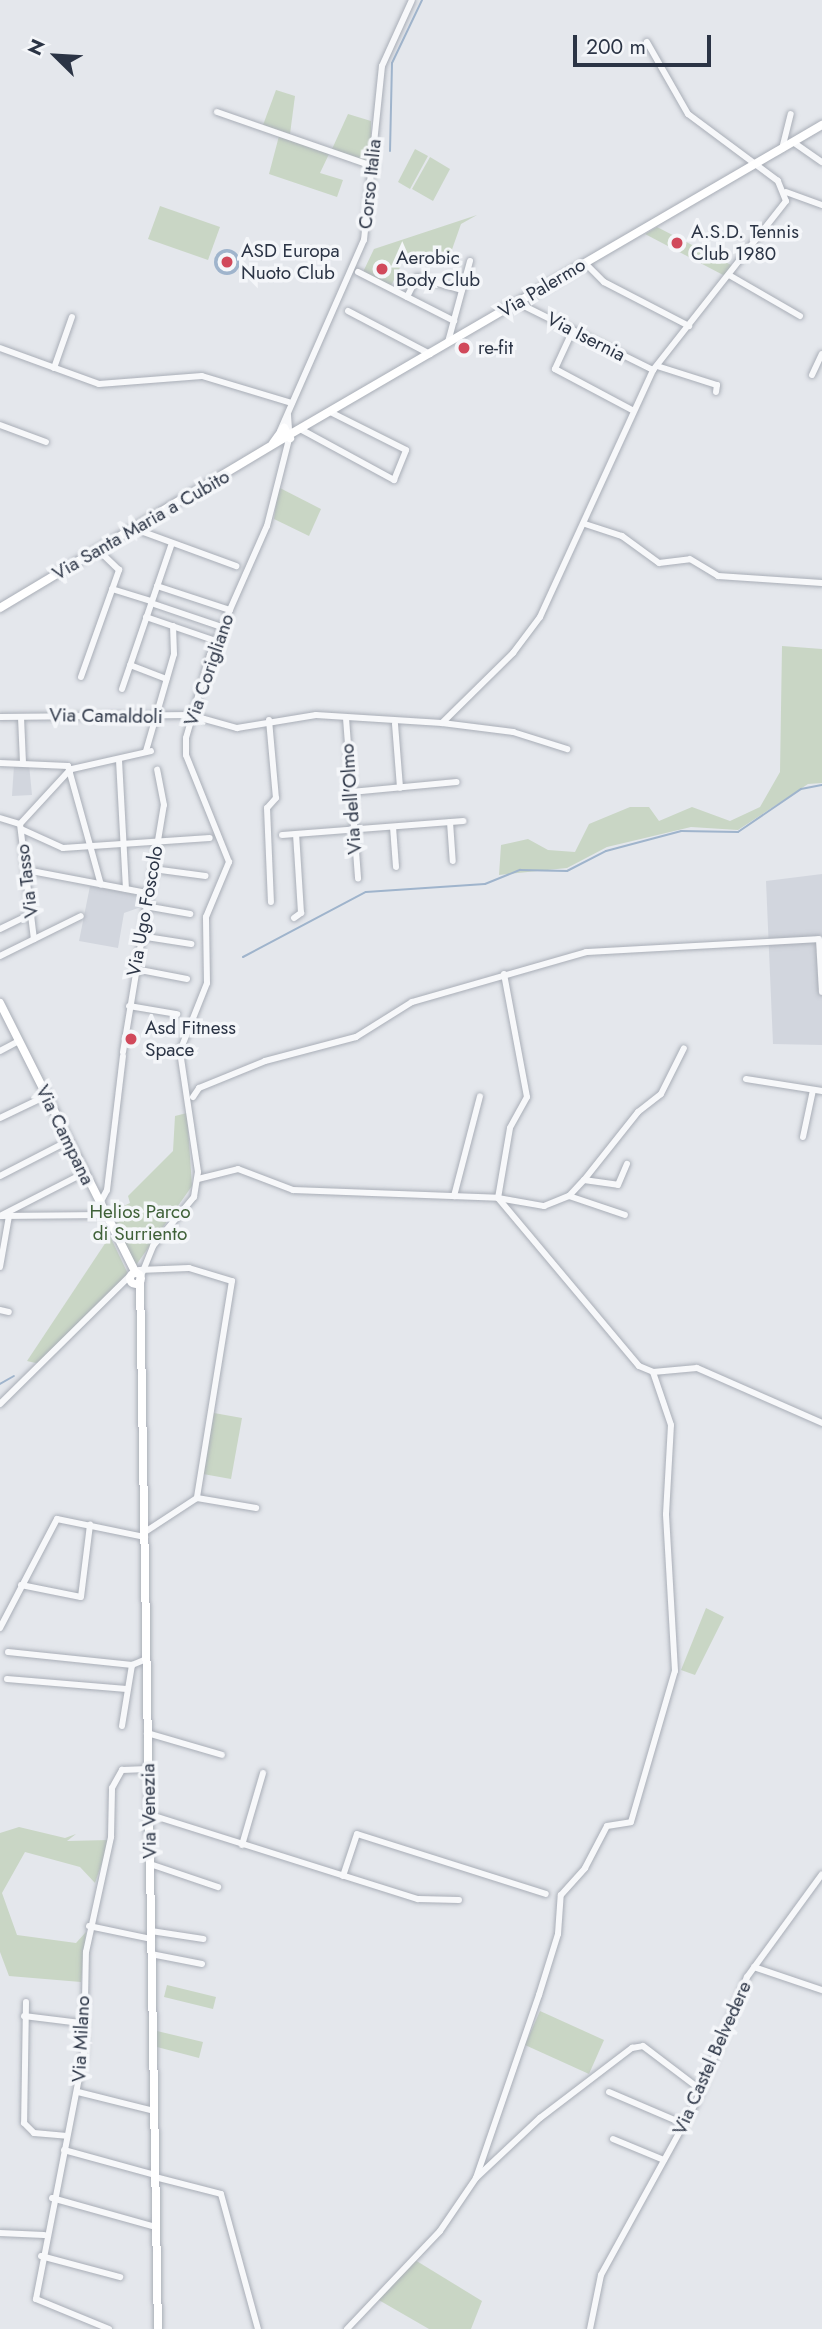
<!DOCTYPE html>
<style>
body{margin:0}
#map{position:relative;width:822px;height:2329px;overflow:hidden;background:#e4e7ec;font-family:Jost,sans-serif}
div>[style]{position:absolute}
[style*='--x']{left:calc(var(--x)*1px);top:calc(var(--y)*1px);width:calc(var(--w)*1px);rotate:calc(var(--a)*1deg)}
.built>*{inset:0;background:#d2d6de}
.green>*{inset:0;background:#c9d6c5}
.water>*{inset:0;background:#9fb4cc}
.round{border-radius:50%}
.stream>*{height:2px;margin:-1px;padding:0 1px;transform-origin:1px;border-radius:1px;background:#9fb4cc}
.roads{filter:drop-shadow(0 0 2px #a9aeb7) drop-shadow(0 0 2px #a9aeb7)}
.minor>*{height:6px;margin:-3px;padding:0 3px;transform-origin:3px;border-radius:3px;background:#f7f8fa}
.major>*{height:8px;margin:-4px;padding:0 4px;transform-origin:4px;border-radius:4px;background:#fff}
.major>.ring{margin:-4px;padding:0;box-sizing:content-box;background:none;border:8px solid #fff;border-radius:50%}
.dots>*{width:19px;height:19px;translate:-50% -50%;box-sizing:border-box;border:4px solid #f4f6f9;border-radius:50%}
span{translate:-50% -50%;white-space:nowrap;text-align:center;line-height:1.15;-webkit-text-stroke:7px #f4f6f9;paint-order:stroke}
.street-label{font-size:19px;color:#2b3445}
.poi-label{font-size:19px;color:#2b3445}
.left{translate:0 -50%;text-align:left}
.park-label{font-size:19px;color:#3f6138}
.north{position:absolute;left:21px;top:21px;width:70px;height:70px;-webkit-text-stroke:5px #f4f6f9;paint-order:stroke;rotate:294deg;font-size:19px;font-weight:700;line-height:28px;text-align:center;color:#2b3445}
.north::after{content:'';display:block;margin:auto;width:24px;height:32px;background:#2b3445;clip-path:polygon(50% 0,100% 100%,50% 72%,0 100%)}
.scale{position:absolute;left:573px;top:35px;width:138px;height:32px;box-sizing:border-box;border:4px solid #2b3445;border-top:0;padding-left:9px;font-size:21px;line-height:24px;white-space:nowrap;color:#2b3445;-webkit-text-stroke:5px #f4f6f9;paint-order:stroke}
</style>
<div id="map">
<div class="built">
<i style="clip-path:polygon(29px 764px,32px 795px,12px 796px,14px 765px)"></i>
<i style="clip-path:polygon(822px 874px,822px 1045px,773px 1044px,766px 881px)"></i>
<i style="clip-path:polygon(90px 886px,143px 896px,141px 907px,124px 913px,118px 948px,79px 941px)"></i>
</div>
<div class="green">
<i style="clip-path:polygon(276px 90px,295px 96px,290px 134px,263px 125px)"></i>
<i style="clip-path:polygon(348px 114px,371px 121px,371px 163px,332px 149px)"></i>
<i style="clip-path:polygon(279px 136px,329px 154px,320px 173px,343px 180px,337px 197px,269px 174px)"></i>
<i style="clip-path:polygon(415px 149px,428px 156px,410px 189px,398px 182px)"></i>
<i style="clip-path:polygon(430px 157px,450px 169px,433px 201px,412px 189px)"></i>
<i style="clip-path:polygon(160px 206px,220px 227px,208px 260px,148px 239px)"></i>
<i style="clip-path:polygon(477px 215px,461px 224px,449px 258px,406px 255px,391px 286px,363px 272px,374px 249px)"></i>
<i style="clip-path:polygon(657px 227px,733px 266px,725px 276px,645px 234px)"></i>
<i style="clip-path:polygon(278px 487px,321px 509px,309px 536px,274px 519px)"></i>
<i style="clip-path:polygon(782px 646px,822px 649px,822px 783px,808px 784px,738px 830px,691px 827px,607px 847px,567px 868px,499px 875px,501px 845px,528px 839px,548px 850px,575px 852px,589px 824px,630px 807px,649px 807px,659px 821px,692px 807px,730px 821px,760px 807px,780px 772px)"></i>
<i style="clip-path:polygon(187px 1113px,192px 1186px,134px 1268px,111px 1212px,130px 1203px,128px 1196px,173px 1151px,175px 1116px)"></i>
<i style="clip-path:polygon(110px 1236px,128px 1274px,40px 1364px,27px 1361px)"></i>
<i style="clip-path:polygon(214px 1413px,242px 1418px,231px 1479px,203px 1474px)"></i>
<i style="clip-path:polygon(706px 1608px,724px 1617px,695px 1675px,681px 1670px)"></i>
<i style="clip-path:polygon(19px 1827px,65px 1838px,76px 1834px,67px 1841px,110px 1840px,95px 1883px,80px 1867px,25px 1852px,2px 1893px,17px 1935px,76px 1943px,86px 1932px,81px 1982px,9px 1976px,0 1952px,0 1833px)"></i>
<i style="clip-path:polygon(167px 1985px,216px 1997px,213px 2009px,164px 1997px)"></i>
<i style="clip-path:polygon(540px 2011px,604px 2040px,589px 2074px,525px 2045px)"></i>
<i style="clip-path:polygon(157px 2031px,203px 2042px,199px 2058px,157px 2047px)"></i>
<i style="clip-path:polygon(415px 2260px,482px 2301px,471px 2329px,429px 2329px,377px 2299px)"></i>
</div>
<div class="water">
<i class="round" style="left:214px;top:249px;width:26px;height:26px"></i>
</div>
<div class="stream">
<i style="--x:390;--y:151;--w:88;--a:-88.7"></i>
<i style="--x:392;--y:63;--w:70;--a:-64.5"></i>
<i style="--x:243;--y:957;--w:139;--a:-27.9"></i>
<i style="--x:366;--y:892;--w:119;--a:-3.8"></i>
<i style="--x:485;--y:884;--w:38;--a:-22"></i>
<i style="--x:520;--y:870;--w:47;--a:1.2"></i>
<i style="--x:567;--y:871;--w:44;--a:-27.1"></i>
<i style="--x:606;--y:851;--w:78;--a:-14.9"></i>
<i style="--x:681;--y:831;--w:57;--a:1"></i>
<i style="--x:738;--y:832;--w:76;--a:-34.3"></i>
<i style="--x:801;--y:789;--w:21;--a:-11"></i>
<i style="--x:0;--y:1384;--w:16;--a:-30"></i>
</div>
<div class="roads">
<div class="minor">
<i style="--x:217;--y:112;--w:167;--a:19.2"></i>
<i style="--x:793;--y:142;--w:35;--a:35"></i>
<i style="--x:782;--y:149;--w:36;--a:-76"></i>
<i style="--x:786;--y:192;--w:38;--a:20"></i>
<i style="--x:585;--y:263;--w:27;--a:45"></i>
<i style="--x:604;--y:282;--w:96;--a:27.4"></i>
<i style="--x:358;--y:272;--w:108;--a:27"></i>
<i style="--x:729;--y:275;--w:82;--a:30"></i>
<i style="--x:407;--y:297;--w:22;--a:-63"></i>
<i style="--x:417;--y:277;--w:47;--a:16.1"></i>
<i style="--x:518;--y:303;--w:151;--a:26.4"></i>
<i style="--x:348;--y:311;--w:93;--a:27.7"></i>
<i style="--x:573;--y:330;--w:43;--a:114.8"></i>
<i style="--x:555;--y:369;--w:87;--a:28"></i>
<i style="--x:448;--y:342;--w:84;--a:-74.8"></i>
<i style="--x:0;--y:348;--w:105;--a:20"></i>
<i style="--x:99;--y:384;--w:103;--a:-4.4"></i>
<i style="--x:202;--y:376;--w:94;--a:16.7"></i>
<i style="--x:657;--y:366;--w:63;--a:17.6"></i>
<i style="--x:717;--y:385;--w:7;--a:98"></i>
<i style="--x:54;--y:368;--w:54;--a:-70.6"></i>
<i style="--x:812;--y:375;--w:23;--a:-65"></i>
<i style="--x:288;--y:415;--w:14;--a:86"></i>
<i style="--x:0;--y:425;--w:49;--a:20.3"></i>
<i style="--x:302;--y:430;--w:105;--a:28.5"></i>
<i style="--x:394;--y:480;--w:32;--a:-68"></i>
<i style="--x:406;--y:450;--w:85;--a:-153.4"></i>
<i style="--x:280;--y:431;--w:209;--a:-66.3"></i>
<i style="--x:364;--y:240;--w:175;--a:-84.1"></i>
<i style="--x:382;--y:66;--w:72;--a:-65.6"></i>
<i style="--x:585;--y:524;--w:39;--a:18"></i>
<i style="--x:622;--y:536;--w:46;--a:36.1"></i>
<i style="--x:659;--y:563;--w:31;--a:-7"></i>
<i style="--x:690;--y:559;--w:33;--a:31"></i>
<i style="--x:718;--y:576;--w:104;--a:3.9"></i>
<i style="--x:135;--y:529;--w:108;--a:20.1"></i>
<i style="--x:157;--y:586;--w:77;--a:18.2"></i>
<i style="--x:112;--y:589;--w:41;--a:17.1"></i>
<i style="--x:151;--y:603;--w:75;--a:18.7"></i>
<i style="--x:146;--y:617;--w:74;--a:18.9"></i>
<i style="--x:130;--y:665;--w:39;--a:21"></i>
<i style="--x:81;--y:677;--w:114;--a:-70.4"></i>
<i style="--x:119;--y:570;--w:29;--a:-136"></i>
<i style="--x:122;--y:689;--w:154;--a:-71.1"></i>
<i style="--x:0;--y:717;--w:190;--a:-0.6"></i>
<i style="--x:190;--y:715;--w:49;--a:15.5"></i>
<i style="--x:237;--y:728;--w:80;--a:-9.3"></i>
<i style="--x:316;--y:715;--w:126;--a:3.6"></i>
<i style="--x:442;--y:723;--w:100;--a:-44.6"></i>
<i style="--x:513;--y:653;--w:45;--a:-53.1"></i>
<i style="--x:540;--y:617;--w:272;--a:-65.4"></i>
<i style="--x:653;--y:370;--w:215;--a:-51.8"></i>
<i style="--x:786;--y:201;--w:22;--a:-112"></i>
<i style="--x:778;--y:181;--w:112;--a:-143.3"></i>
<i style="--x:688;--y:114;--w:83;--a:-119.7"></i>
<i style="--x:21;--y:717;--w:45;--a:87.5"></i>
<i style="--x:346;--y:718;--w:161;--a:85.7"></i>
<i style="--x:269;--y:720;--w:78;--a:84.9"></i>
<i style="--x:276;--y:798;--w:13;--a:132"></i>
<i style="--x:267;--y:808;--w:94;--a:87.6"></i>
<i style="--x:442;--y:723;--w:72;--a:7.2"></i>
<i style="--x:513;--y:732;--w:57;--a:17.5"></i>
<i style="--x:395;--y:724;--w:64;--a:85.5"></i>
<i style="--x:146;--y:751;--w:101;--a:-73.9"></i>
<i style="--x:174;--y:654;--w:28;--a:-92"></i>
<i style="--x:119;--y:760;--w:129;--a:86.9"></i>
<i style="--x:0;--y:763;--w:68;--a:2.5"></i>
<i style="--x:72;--y:769;--w:81;--a:-12.8"></i>
<i style="--x:70;--y:772;--w:6;--a:-108"></i>
<i style="--x:68;--y:766;--w:123;--a:74.5"></i>
<i style="--x:351;--y:792;--w:106;--a:-5.4"></i>
<i style="--x:0;--y:818;--w:21;--a:17"></i>
<i style="--x:450;--y:822;--w:39;--a:86"></i>
<i style="--x:20;--y:824;--w:116;--a:83.1"></i>
<i style="--x:20;--y:824;--w:71;--a:-47.3"></i>
<i style="--x:393;--y:827;--w:40;--a:85.7"></i>
<i style="--x:21;--y:829;--w:46;--a:24.3"></i>
<i style="--x:63;--y:848;--w:147;--a:-3.9"></i>
<i style="--x:282;--y:835;--w:182;--a:-4.4"></i>
<i style="--x:153;--y:869;--w:53;--a:7.5"></i>
<i style="--x:26;--y:870;--w:123;--a:10.8"></i>
<i style="--x:145;--y:906;--w:46;--a:10.1"></i>
<i style="--x:294;--y:918;--w:9;--a:-36"></i>
<i style="--x:301;--y:913;--w:79;--a:-93.6"></i>
<i style="--x:0;--y:929;--w:34;--a:-26"></i>
<i style="--x:140;--y:936;--w:52;--a:8.9"></i>
<i style="--x:819;--y:939;--w:53;--a:86.8"></i>
<i style="--x:0;--y:956;--w:90;--a:-26.3"></i>
<i style="--x:135;--y:969;--w:53;--a:10.9"></i>
<i style="--x:504;--y:974;--w:125;--a:79.4"></i>
<i style="--x:527;--y:1097;--w:35;--a:119"></i>
<i style="--x:510;--y:1128;--w:71;--a:99.7"></i>
<i style="--x:498;--y:1198;--w:47;--a:9.9"></i>
<i style="--x:544;--y:1206;--w:27;--a:-22"></i>
<i style="--x:569;--y:1196;--w:59;--a:18.7"></i>
<i style="--x:129;--y:1006;--w:49;--a:9.5"></i>
<i style="--x:0;--y:1051;--w:21;--a:-28"></i>
<i style="--x:123;--y:1052;--w:250;--a:-80.6"></i>
<i style="--x:164;--y:805;--w:36;--a:-101"></i>
<i style="--x:746;--y:1079;--w:77;--a:9"></i>
<i style="--x:193;--y:1097;--w:11;--a:-56"></i>
<i style="--x:199;--y:1088;--w:71;--a:-22.2"></i>
<i style="--x:265;--y:1061;--w:94;--a:-14.8"></i>
<i style="--x:356;--y:1037;--w:66;--a:-32"></i>
<i style="--x:412;--y:1002;--w:181;--a:-16"></i>
<i style="--x:586;--y:952;--w:232;--a:-3.2"></i>
<i style="--x:0;--y:1118;--w:51;--a:-25.6"></i>
<i style="--x:803;--y:1137;--w:48;--a:-78"></i>
<i style="--x:0;--y:1176;--w:76;--a:-27.2"></i>
<i style="--x:198;--y:1179;--w:41;--a:-14"></i>
<i style="--x:238;--y:1169;--w:59;--a:20.9"></i>
<i style="--x:293;--y:1190;--w:205;--a:2.2"></i>
<i style="--x:498;--y:1198;--w:219;--a:50"></i>
<i style="--x:639;--y:1366;--w:15;--a:23"></i>
<i style="--x:653;--y:1372;--w:44;--a:-5.2"></i>
<i style="--x:697;--y:1368;--w:137;--a:23.7"></i>
<i style="--x:584;--y:1180;--w:87;--a:-51.5"></i>
<i style="--x:638;--y:1112;--w:29;--a:-38"></i>
<i style="--x:661;--y:1094;--w:51;--a:-63.4"></i>
<i style="--x:454;--y:1196;--w:103;--a:-75.4"></i>
<i style="--x:569;--y:1196;--w:22;--a:-47"></i>
<i style="--x:584;--y:1180;--w:34;--a:8"></i>
<i style="--x:618;--y:1185;--w:23;--a:-67"></i>
<i style="--x:99;--y:1205;--w:17;--a:-62"></i>
<i style="--x:107;--y:1190;--w:135;--a:-83.2"></i>
<i style="--x:2;--y:1215;--w:92;--a:-27.1"></i>
<i style="--x:0;--y:1216;--w:104;--a:-0.6"></i>
<i style="--x:0;--y:1267;--w:52;--a:-80"></i>
<i style="--x:139;--y:1270;--w:50;--a:-2.3"></i>
<i style="--x:189;--y:1268;--w:45;--a:16.8"></i>
<i style="--x:232;--y:1281;--w:220;--a:99.2"></i>
<i style="--x:141;--y:1276;--w:32;--a:-68"></i>
<i style="--x:153;--y:1246;--w:64;--a:-50.1"></i>
<i style="--x:194;--y:1197;--w:25;--a:-81"></i>
<i style="--x:198;--y:1172;--w:122;--a:-98.5"></i>
<i style="--x:180;--y:1051;--w:73;--a:-68.3"></i>
<i style="--x:207;--y:983;--w:66;--a:-90.9"></i>
<i style="--x:206;--y:917;--w:60;--a:-67.3"></i>
<i style="--x:229;--y:862;--w:115;--a:-111.9"></i>
<i style="--x:186;--y:755;--w:17;--a:-90"></i>
<i style="--x:186;--y:738;--w:86;--a:-73.9"></i>
<i style="--x:210;--y:655;--w:141;--a:-66.2"></i>
<i style="--x:267;--y:526;--w:90;--a:-75.8"></i>
<i style="--x:0;--y:1310;--w:9;--a:13"></i>
<i style="--x:0;--y:1404;--w:182;--a:-44.6"></i>
<i style="--x:145;--y:1532;--w:62;--a:-33.2"></i>
<i style="--x:197;--y:1498;--w:60;--a:9.6"></i>
<i style="--x:21;--y:1585;--w:61;--a:11.3"></i>
<i style="--x:81;--y:1597;--w:73;--a:-82.9"></i>
<i style="--x:0;--y:1628;--w:123;--a:-62.4"></i>
<i style="--x:57;--y:1519;--w:90;--a:11.6"></i>
<i style="--x:8;--y:1652;--w:125;--a:6"></i>
<i style="--x:7;--y:1679;--w:120;--a:4.8"></i>
<i style="--x:122;--y:1726;--w:62;--a:-80.7"></i>
<i style="--x:132;--y:1665;--w:15;--a:-23"></i>
<i style="--x:147;--y:1733;--w:78;--a:16.3"></i>
<i style="--x:148;--y:1814;--w:283;--a:17.5"></i>
<i style="--x:418;--y:1899;--w:41;--a:1.4"></i>
<i style="--x:242;--y:1845;--w:75;--a:-73.7"></i>
<i style="--x:150;--y:1864;--w:72;--a:18.7"></i>
<i style="--x:343;--y:1876;--w:44;--a:-71.6"></i>
<i style="--x:357;--y:1834;--w:198;--a:17.6"></i>
<i style="--x:89;--y:1926;--w:63;--a:11.8"></i>
<i style="--x:151;--y:1931;--w:53;--a:8.7"></i>
<i style="--x:151;--y:1954;--w:52;--a:11.1"></i>
<i style="--x:754;--y:1967;--w:72;--a:18.7"></i>
<i style="--x:26;--y:2002;--w:121;--a:90.9"></i>
<i style="--x:24;--y:2123;--w:14;--a:45"></i>
<i style="--x:34;--y:2133;--w:33;--a:5"></i>
<i style="--x:24;--y:2016;--w:57;--a:7"></i>
<i style="--x:78;--y:2092;--w:78;--a:14"></i>
<i style="--x:609;--y:2092;--w:82;--a:23.1"></i>
<i style="--x:613;--y:2139;--w:55;--a:22.4"></i>
<i style="--x:64;--y:2150;--w:94;--a:15.4"></i>
<i style="--x:155;--y:2177;--w:68;--a:14.4"></i>
<i style="--x:221;--y:2194;--w:140;--a:74.7"></i>
<i style="--x:476;--y:2178;--w:194;--a:-71"></i>
<i style="--x:539;--y:1995;--w:64;--a:-72.7"></i>
<i style="--x:558;--y:1934;--w:39;--a:-86"></i>
<i style="--x:561;--y:1895;--w:36;--a:-48"></i>
<i style="--x:585;--y:1868;--w:47;--a:-62.4"></i>
<i style="--x:607;--y:1826;--w:24;--a:-9"></i>
<i style="--x:631;--y:1822;--w:157;--a:-73.8"></i>
<i style="--x:675;--y:1671;--w:157;--a:-93.3"></i>
<i style="--x:666;--y:1514;--w:89;--a:-86.8"></i>
<i style="--x:671;--y:1425;--w:56;--a:-108.8"></i>
<i style="--x:52;--y:2198;--w:108;--a:15.6"></i>
<i style="--x:0;--y:2233;--w:44;--a:2.6"></i>
<i style="--x:41;--y:2256;--w:82;--a:14.9"></i>
<i style="--x:109;--y:2329;--w:79;--a:-157.7"></i>
<i style="--x:36;--y:2299;--w:251;--a:-79"></i>
<i style="--x:84;--y:2053;--w:101;--a:-88.9"></i>
<i style="--x:86;--y:1952;--w:118;--a:-77.7"></i>
<i style="--x:111;--y:1837;--w:49;--a:-88.8"></i>
<i style="--x:112;--y:1788;--w:21;--a:-61"></i>
<i style="--x:122;--y:1770;--w:26;--a:-2"></i>
<i style="--x:347;--y:2329;--w:135;--a:-46.5"></i>
<i style="--x:440;--y:2231;--w:64;--a:-55.8"></i>
<i style="--x:476;--y:2178;--w:88;--a:-43.2"></i>
<i style="--x:540;--y:2118;--w:116;--a:-37.3"></i>
<i style="--x:632;--y:2048;--w:11;--a:-10"></i>
<i style="--x:643;--y:2046;--w:73;--a:37.2"></i>
<i style="--x:590;--y:2329;--w:55;--a:-78.5"></i>
<i style="--x:601;--y:2275;--w:197;--a:-61.2"></i>
<i style="--x:696;--y:2102;--w:135;--a:-67.8"></i>
<i style="--x:747;--y:1977;--w:127;--a:-53.9"></i>
</div>
<div class="major">
<i style="--x:282;--y:439;--w:625;--a:-30.18"></i>
<i style="--x:273;--y:443;--w:19;--a:-54"></i>
<i style="--x:284;--y:428;--w:12;--a:59"></i>
<i style="--x:0;--y:608;--w:329;--a:-30.9"></i>
<i style="--x:0;--y:1003;--w:301;--a:63.3"></i>
<i class="ring" style="left:129.5px;top:1272.5px;width:3px;height:3px"></i>
<i style="--x:140;--y:1280;--w:1049;--a:89.02"></i>
</div>
</div>
<div class="dots">
<i style="left:677px;top:243px;background:#d1495b"></i>
<i style="left:227px;top:262px;background:#d1495b"></i>
<i style="left:382px;top:269px;background:#d1495b"></i>
<i style="left:464px;top:348px;background:#d1495b"></i>
<i style="left:131px;top:1039px;background:#d1495b"></i>
</div>
<div class="street-label">
<span style="left:370px;top:184px;rotate:-84deg">Corso Italia</span>
<span style="left:542px;top:288px;rotate:-31deg">Via Palermo</span>
<span style="left:586px;top:337px;rotate:27deg">Via Isernia</span>
<span style="left:141px;top:525px;rotate:-30deg">Via Santa Maria a Cubito</span>
<span style="left:209px;top:670px;rotate:-71deg">Via Corigliano</span>
<span style="left:106px;top:716px;rotate:1deg">Via Camaldoli</span>
<span style="left:351px;top:799px;rotate:-94deg">Via dell'Olmo</span>
<span style="left:27px;top:881px;rotate:-97deg">Via Tasso</span>
<span style="left:145px;top:911px;rotate:-80deg">Via Ugo Foscolo</span>
<span style="left:65px;top:1135px;rotate:64deg">Via Campana</span>
<span style="left:149px;top:1811px;rotate:-91deg">Via Venezia</span>
<span style="left:81px;top:2039px;rotate:-87deg">Via Milano</span>
<span style="left:712px;top:2058px;rotate:-66deg">Via Castel Belvedere</span>
</div>
<div class="poi-label">
<span class="left" style="left:691px;top:243px">A.S.D. Tennis<br>Club 1980</span>
<span class="left" style="left:241px;top:262px">ASD Europa<br>Nuoto Club</span>
<span class="left" style="left:396px;top:269px">Aerobic<br>Body Club</span>
<span class="left" style="left:478px;top:348px">re-fit</span>
<span class="left" style="left:145px;top:1039px">Asd Fitness<br>Space</span>
</div>
<div class="park-label">
<span style="left:140px;top:1223px">Helios Parco<br>di Surriento</span>
</div>
<div class="north">N</div>
<div class="scale">200 m</div>
</div>
